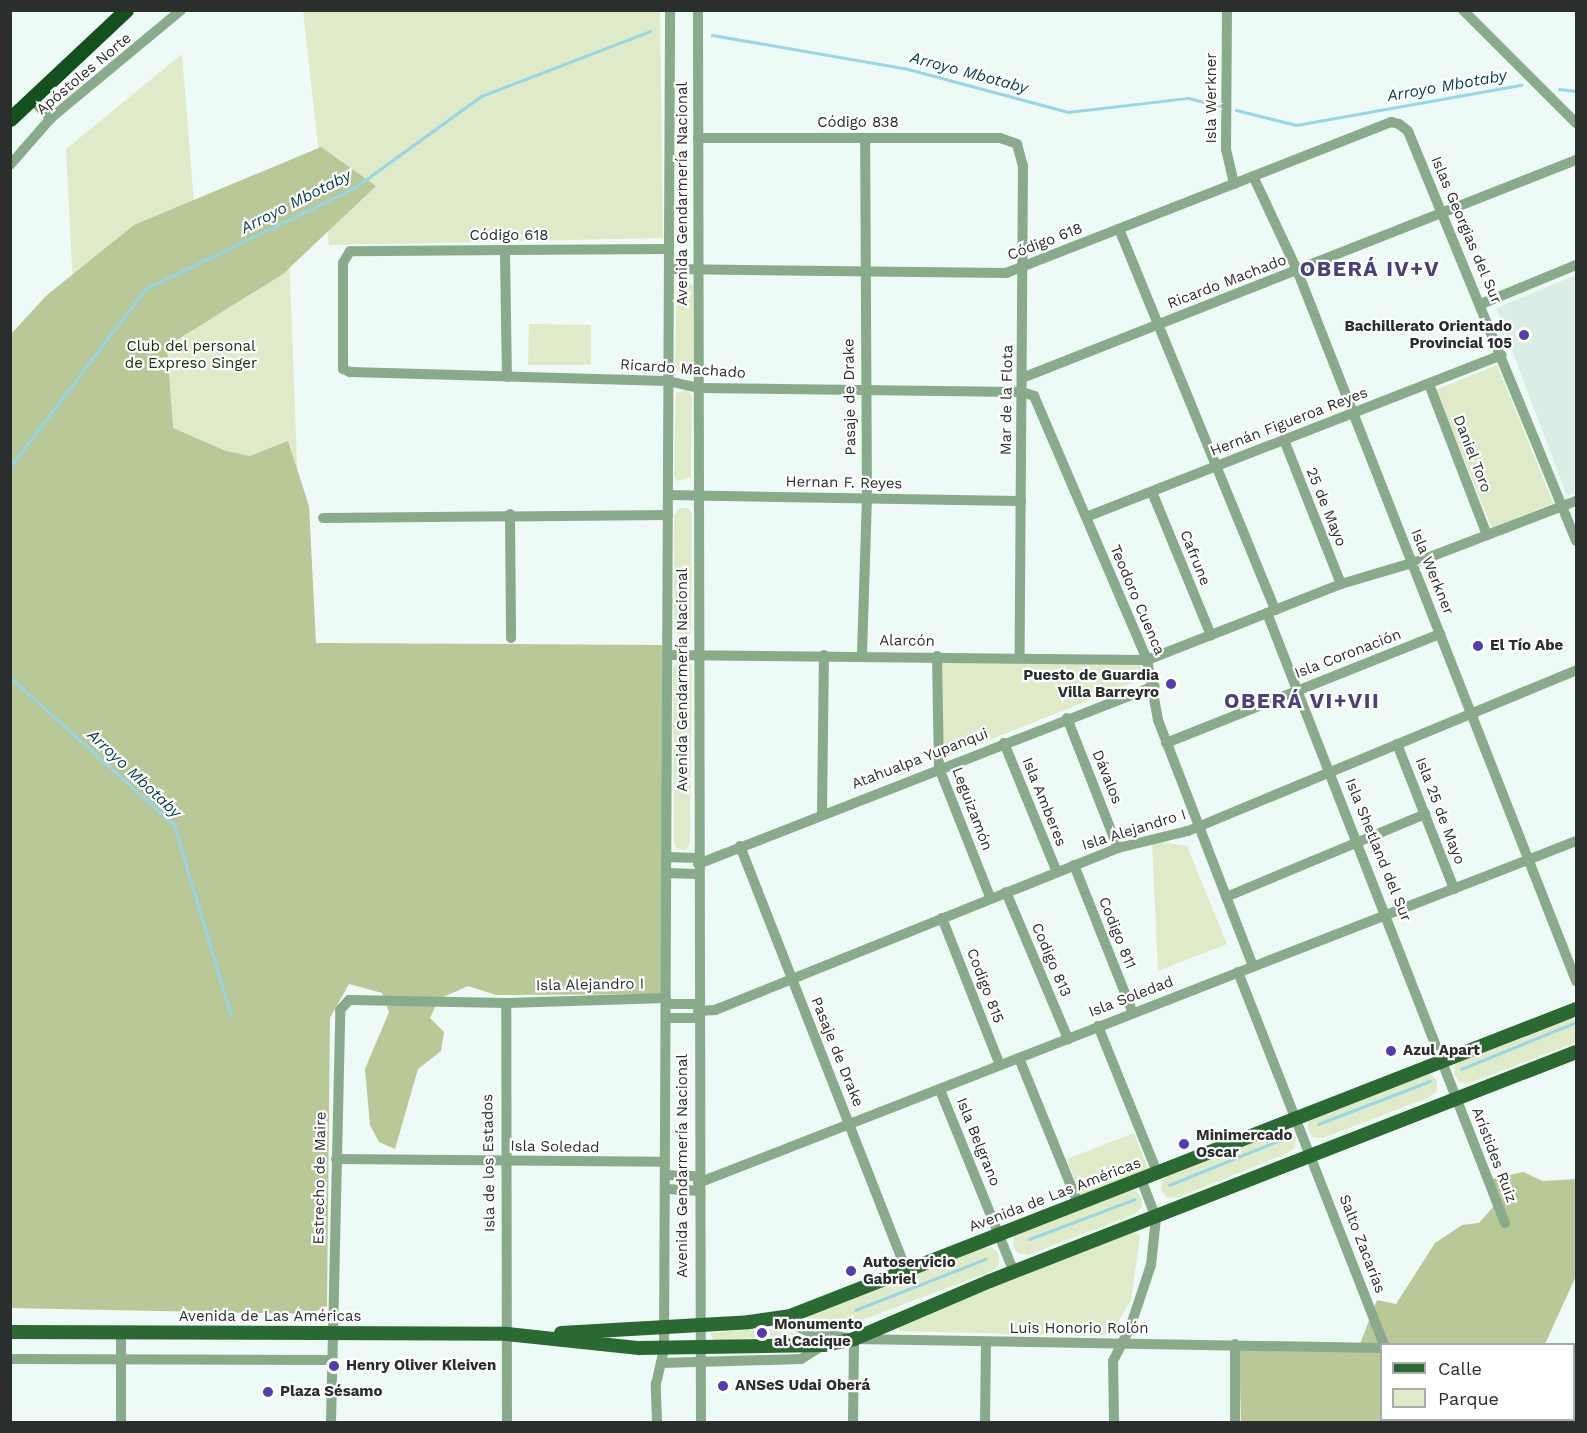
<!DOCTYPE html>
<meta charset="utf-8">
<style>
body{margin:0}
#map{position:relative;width:1587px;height:1433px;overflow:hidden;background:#eefaf5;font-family:"Work Sans",sans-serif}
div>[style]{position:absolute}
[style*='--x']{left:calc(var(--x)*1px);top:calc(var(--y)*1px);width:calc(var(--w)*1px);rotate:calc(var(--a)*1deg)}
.built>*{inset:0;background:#daeee6}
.green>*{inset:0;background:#deeac8}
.forest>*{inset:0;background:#b8c897}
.stream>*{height:3px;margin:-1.5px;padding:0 1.5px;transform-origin:1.5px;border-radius:1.5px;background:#96d6e7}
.minor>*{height:10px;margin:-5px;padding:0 5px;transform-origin:5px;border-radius:5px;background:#8aab8b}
.major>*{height:14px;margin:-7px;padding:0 7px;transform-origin:7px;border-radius:7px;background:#2a6a32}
.highway>*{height:15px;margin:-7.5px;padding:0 7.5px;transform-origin:7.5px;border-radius:7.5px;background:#12501d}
.dots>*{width:16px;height:16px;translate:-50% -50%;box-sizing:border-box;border:3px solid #fff;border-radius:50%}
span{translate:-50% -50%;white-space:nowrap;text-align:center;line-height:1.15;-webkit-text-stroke:4.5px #fff;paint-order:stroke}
.street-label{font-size:15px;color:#2a2e2c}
.poi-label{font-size:15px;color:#2a2e2c;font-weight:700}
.right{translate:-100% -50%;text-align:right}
.left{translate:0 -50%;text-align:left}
.park-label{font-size:15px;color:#242e08}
.water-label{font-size:16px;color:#023f4b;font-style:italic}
.district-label{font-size:21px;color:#47417e;font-weight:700;letter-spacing:1.5px}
.frame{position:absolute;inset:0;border:12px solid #2a2e2c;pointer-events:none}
.legend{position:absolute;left:1380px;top:1343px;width:195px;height:78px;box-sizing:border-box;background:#fff;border:2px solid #aaabab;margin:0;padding:8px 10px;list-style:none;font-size:18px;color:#2a2e2c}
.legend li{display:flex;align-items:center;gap:12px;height:30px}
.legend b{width:30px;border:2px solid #aaabab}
</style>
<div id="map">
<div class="built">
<i style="clip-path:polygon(1576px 275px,1576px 493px,1567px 496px,1496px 308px)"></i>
</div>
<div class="green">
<i style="clip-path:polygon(303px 11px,660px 11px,663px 238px,329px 245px)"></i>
<i style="clip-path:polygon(182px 54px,198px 252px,289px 249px,299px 518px,81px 438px,66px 149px)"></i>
<i style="clip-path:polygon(688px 281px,693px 287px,693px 367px,679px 371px,675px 367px,677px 284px)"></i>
<i style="clip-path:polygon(529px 324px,591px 325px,591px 365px,528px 365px)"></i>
<i style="clip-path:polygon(1497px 365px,1553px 503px,1492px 528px,1436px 390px)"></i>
<i style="clip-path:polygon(687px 390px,692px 397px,691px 477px,677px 481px,674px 476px,676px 393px)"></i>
<i style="clip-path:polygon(680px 508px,688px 508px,692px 513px,691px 633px,687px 637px,674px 632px,674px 514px)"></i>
<i style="clip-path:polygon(679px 661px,688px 661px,692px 666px,690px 842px,686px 850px,677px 849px,674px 841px,673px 667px)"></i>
<i style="clip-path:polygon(942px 661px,1140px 662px,1145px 678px,951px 755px,941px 752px)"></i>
<i style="clip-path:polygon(1152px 841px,1187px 846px,1227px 944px,1158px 971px)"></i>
<i style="clip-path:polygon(1567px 1018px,1576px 1019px,1576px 1042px,1469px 1083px,1459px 1082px,1454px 1074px,1455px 1065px,1462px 1059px)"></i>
<i style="clip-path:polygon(1421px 1074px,1431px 1074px,1437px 1081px,1437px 1091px,1430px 1097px,1323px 1138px,1313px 1137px,1308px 1129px,1309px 1120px)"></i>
<i style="clip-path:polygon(1279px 1130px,1289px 1130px,1296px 1137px,1295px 1147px,1288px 1153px,1176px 1198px,1166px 1197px,1161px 1189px,1162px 1180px,1169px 1174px)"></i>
<i style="clip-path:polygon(1134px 1133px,1149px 1171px,1081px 1197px,1067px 1159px)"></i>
<i style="clip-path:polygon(1126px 1190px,1136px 1191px,1142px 1198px,1142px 1207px,1135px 1214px,1028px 1255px,1018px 1253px,1013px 1246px,1014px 1237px,1021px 1231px)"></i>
<i style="clip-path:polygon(1135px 1232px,1140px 1236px,1131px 1300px,1112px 1332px,1097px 1336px,900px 1331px,897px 1324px)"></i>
<i style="clip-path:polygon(983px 1247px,993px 1248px,999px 1255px,999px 1265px,992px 1271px,846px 1326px,808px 1323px,806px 1316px)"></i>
<i style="clip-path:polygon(763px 1328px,801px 1334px,714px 1341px,710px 1333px)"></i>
</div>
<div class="forest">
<i style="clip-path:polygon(321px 147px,376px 186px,283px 274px,167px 346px,173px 428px,226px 451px,250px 456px,288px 441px,309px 506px,316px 643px,662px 645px,668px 994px,496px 995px,468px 986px,439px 999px,430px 1018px,444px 1032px,441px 1051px,418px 1069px,395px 1149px,379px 1142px,370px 1125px,365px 1069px,389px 1012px,382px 993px,349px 984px,330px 1018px,327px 1306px,310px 1314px,11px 1308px,10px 335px,47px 295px,134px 225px)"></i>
<i style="clip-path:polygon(1523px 1172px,1543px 1181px,1576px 1179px,1576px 1276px,1545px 1344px,1382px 1344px,1382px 1420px,1564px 1422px,1241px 1422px,1239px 1346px,1360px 1344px,1377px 1300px,1396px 1304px,1435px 1243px,1462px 1225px,1479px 1223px,1493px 1207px,1493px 1179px)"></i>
</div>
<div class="stream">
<i style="--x:712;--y:35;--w:195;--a:9.8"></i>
<i style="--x:904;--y:68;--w:170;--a:15"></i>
<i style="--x:1068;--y:112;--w:121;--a:-6.7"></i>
<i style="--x:1188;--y:98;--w:32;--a:14"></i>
<i style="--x:1559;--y:89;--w:17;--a:7"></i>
<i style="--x:1236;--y:110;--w:62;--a:14"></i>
<i style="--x:1296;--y:125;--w:229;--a:-10.1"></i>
<i style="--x:10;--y:467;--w:223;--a:-52.8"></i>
<i style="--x:145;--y:289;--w:232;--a:-25.8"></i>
<i style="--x:354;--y:188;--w:157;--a:-35.9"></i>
<i style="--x:481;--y:96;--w:181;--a:-21"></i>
<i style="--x:10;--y:677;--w:221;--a:42.1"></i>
<i style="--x:174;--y:825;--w:199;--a:73.4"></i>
<i style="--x:1461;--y:1069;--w:122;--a:-22.2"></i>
<i style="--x:1318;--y:1124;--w:120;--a:-21"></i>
<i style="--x:1169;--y:1185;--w:125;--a:-22.1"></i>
<i style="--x:1029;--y:1239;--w:113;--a:-20.7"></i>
<i style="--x:855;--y:1310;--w:140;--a:-21.4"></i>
</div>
<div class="minor">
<i style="--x:698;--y:10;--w:1412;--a:89.88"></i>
<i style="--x:1227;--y:10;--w:139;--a:90.4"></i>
<i style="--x:1226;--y:149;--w:36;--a:77"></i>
<i style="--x:1463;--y:10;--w:160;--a:45"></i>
<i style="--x:31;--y:99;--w:28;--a:44"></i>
<i style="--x:698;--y:138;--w:302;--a:0"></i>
<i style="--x:1000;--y:138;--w:18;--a:19"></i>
<i style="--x:1017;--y:144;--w:23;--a:75"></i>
<i style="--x:1023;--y:166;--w:491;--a:90.4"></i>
<i style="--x:10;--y:165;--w:62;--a:-48.9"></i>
<i style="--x:51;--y:118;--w:169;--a:-39.7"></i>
<i style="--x:1253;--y:176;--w:104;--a:64.9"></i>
<i style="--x:1297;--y:270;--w:764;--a:68.57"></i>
<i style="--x:1119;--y:229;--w:412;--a:67.7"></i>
<i style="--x:669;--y:249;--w:319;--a:179.6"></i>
<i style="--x:350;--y:251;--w:14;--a:120"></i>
<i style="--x:343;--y:263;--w:106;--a:90"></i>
<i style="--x:343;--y:369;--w:8;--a:23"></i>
<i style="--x:350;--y:372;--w:318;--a:1.6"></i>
<i style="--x:668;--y:381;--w:31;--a:13"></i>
<i style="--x:698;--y:388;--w:324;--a:0.7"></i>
<i style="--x:1022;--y:392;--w:13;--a:18"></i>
<i style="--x:1034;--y:396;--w:287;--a:66.8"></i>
<i style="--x:1147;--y:660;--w:61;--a:79.6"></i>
<i style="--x:1158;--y:720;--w:264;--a:68.9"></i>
<i style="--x:505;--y:253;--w:124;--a:89.1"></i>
<i style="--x:669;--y:269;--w:337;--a:0.7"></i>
<i style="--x:1006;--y:273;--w:414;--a:-21.4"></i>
<i style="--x:1391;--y:122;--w:8;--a:14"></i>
<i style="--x:1399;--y:124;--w:11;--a:38"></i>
<i style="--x:1408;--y:131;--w:443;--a:67.7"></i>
<i style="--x:1481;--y:304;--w:103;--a:-22.3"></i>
<i style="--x:1022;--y:378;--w:595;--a:-21.48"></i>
<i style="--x:1429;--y:384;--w:162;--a:69"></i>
<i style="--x:1284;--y:440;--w:155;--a:68.4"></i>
<i style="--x:1152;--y:492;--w:155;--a:67.6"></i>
<i style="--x:668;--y:495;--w:353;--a:1"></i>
<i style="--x:510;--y:514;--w:124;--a:89.5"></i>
<i style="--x:1086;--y:517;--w:446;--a:-21.3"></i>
<i style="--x:323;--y:518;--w:345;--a:-0.5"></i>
<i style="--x:1267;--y:613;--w:655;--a:68.69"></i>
<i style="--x:667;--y:655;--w:480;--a:0.6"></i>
<i style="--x:1147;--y:660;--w:208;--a:-21.4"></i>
<i style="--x:1341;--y:584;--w:84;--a:-16.5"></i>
<i style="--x:1422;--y:560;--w:165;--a:-21"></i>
<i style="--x:862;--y:655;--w:156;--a:-88.2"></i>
<i style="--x:867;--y:499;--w:361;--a:-90.3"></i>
<i style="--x:937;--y:656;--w:112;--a:89"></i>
<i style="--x:939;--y:768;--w:139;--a:68.4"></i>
<i style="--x:1067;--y:718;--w:140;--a:68.6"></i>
<i style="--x:1004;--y:743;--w:139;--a:67.7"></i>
<i style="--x:1166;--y:743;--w:295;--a:-21.7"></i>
<i style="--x:1397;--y:744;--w:156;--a:68.5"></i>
<i style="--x:822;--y:814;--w:159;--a:-89.3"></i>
<i style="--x:740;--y:846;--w:455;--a:68.6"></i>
<i style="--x:666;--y:857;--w:32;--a:2"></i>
<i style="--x:698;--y:864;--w:490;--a:-21.3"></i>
<i style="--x:1074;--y:865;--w:159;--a:68.3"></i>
<i style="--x:666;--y:873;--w:32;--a:2"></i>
<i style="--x:1006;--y:892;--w:160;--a:67.1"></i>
<i style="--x:1226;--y:897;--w:216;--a:-22.6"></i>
<i style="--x:942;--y:918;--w:158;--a:68.5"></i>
<i style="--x:1238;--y:972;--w:400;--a:68.6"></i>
<i style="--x:666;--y:1004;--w:32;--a:0"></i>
<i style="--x:698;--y:1011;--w:17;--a:-3"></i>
<i style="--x:715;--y:1010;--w:434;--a:-21.9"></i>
<i style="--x:1118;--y:848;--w:72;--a:-13.7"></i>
<i style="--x:1188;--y:831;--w:420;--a:-22.5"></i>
<i style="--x:666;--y:1018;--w:32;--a:0"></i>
<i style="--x:1098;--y:1026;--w:157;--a:68"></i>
<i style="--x:1019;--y:1058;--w:157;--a:67.9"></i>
<i style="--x:940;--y:1090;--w:196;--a:67.9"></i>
<i style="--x:336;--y:1159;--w:329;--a:0.5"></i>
<i style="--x:665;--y:1175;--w:33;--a:2"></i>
<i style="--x:698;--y:1183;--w:942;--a:-21.28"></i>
<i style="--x:665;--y:1189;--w:33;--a:3"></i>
<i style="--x:780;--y:1319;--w:30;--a:24"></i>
<i style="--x:807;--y:1331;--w:48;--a:9.7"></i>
<i style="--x:854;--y:1339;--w:528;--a:0.98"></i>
<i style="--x:1574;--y:1351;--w:2;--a:0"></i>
<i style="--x:10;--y:1359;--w:321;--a:0.2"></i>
<i style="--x:661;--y:1363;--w:140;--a:-1.6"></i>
<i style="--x:801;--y:1359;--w:31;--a:-32"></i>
<i style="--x:121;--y:1422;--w:89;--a:-90"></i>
<i style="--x:331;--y:1422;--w:412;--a:-88.7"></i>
<i style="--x:340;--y:1010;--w:13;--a:-48"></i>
<i style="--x:349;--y:1000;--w:157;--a:1.1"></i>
<i style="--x:507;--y:1422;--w:419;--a:-90.1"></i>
<i style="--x:506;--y:1003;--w:160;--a:-1.8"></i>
<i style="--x:657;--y:1422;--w:38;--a:-92"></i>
<i style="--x:656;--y:1384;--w:36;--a:-77"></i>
<i style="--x:664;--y:1349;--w:1339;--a:-89.74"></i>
<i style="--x:853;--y:1422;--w:83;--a:-89.3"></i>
<i style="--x:985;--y:1422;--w:79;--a:-89.3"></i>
<i style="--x:1114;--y:1422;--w:61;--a:-90.9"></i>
<i style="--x:1113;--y:1361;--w:37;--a:-63"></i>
<i style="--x:1130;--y:1328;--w:66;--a:-71.6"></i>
<i style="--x:1151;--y:1265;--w:47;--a:-83.9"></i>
<i style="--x:1156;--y:1218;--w:42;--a:-111"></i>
<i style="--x:1235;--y:1422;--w:78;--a:-90"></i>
<i style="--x:1466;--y:1422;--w:2;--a:-90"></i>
</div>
<div class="major">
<i style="--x:10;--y:1332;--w:497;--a:0.2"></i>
<i style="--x:507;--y:1334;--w:133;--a:6.1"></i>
<i style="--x:639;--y:1348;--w:185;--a:-0.9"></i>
<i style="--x:824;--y:1345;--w:31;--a:-11"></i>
<i style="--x:854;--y:1339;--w:148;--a:-23.1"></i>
<i style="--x:990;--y:1281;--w:629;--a:-21.34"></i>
<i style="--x:561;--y:1333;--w:188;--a:-3.3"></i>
<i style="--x:749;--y:1322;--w:41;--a:-8.3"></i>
<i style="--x:790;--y:1316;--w:844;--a:-21.33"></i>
</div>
<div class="highway">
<i style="--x:10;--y:119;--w:159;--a:-43.2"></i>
</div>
<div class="dots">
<i style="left:1524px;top:335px;background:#533cb3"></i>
<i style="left:1478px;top:646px;background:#533cb3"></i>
<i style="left:1171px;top:684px;background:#533cb3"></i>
<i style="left:1391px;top:1051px;background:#533cb3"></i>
<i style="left:1184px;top:1144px;background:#533cb3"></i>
<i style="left:851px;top:1271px;background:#533cb3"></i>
<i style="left:762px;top:1333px;background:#533cb3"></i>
<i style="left:334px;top:1366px;background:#533cb3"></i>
<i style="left:723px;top:1386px;background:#533cb3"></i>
<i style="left:268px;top:1392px;background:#533cb3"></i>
</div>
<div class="street-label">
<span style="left:84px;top:74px;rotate:-40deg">Apóstoles Norte</span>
<span style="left:1212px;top:98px;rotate:-90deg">Isla Werkner</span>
<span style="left:858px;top:123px">Código 838</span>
<span style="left:683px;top:194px;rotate:-90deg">Avenida Gendarmería Nacional</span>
<span style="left:1466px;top:230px;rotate:67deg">Islas Georgias del Sur</span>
<span style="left:509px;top:236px">Código 618</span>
<span style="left:1045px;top:242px;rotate:-21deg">Código 618</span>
<span style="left:1227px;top:282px;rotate:-21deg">Ricardo Machado</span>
<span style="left:683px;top:369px;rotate:4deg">Ricardo Machado</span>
<span style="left:850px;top:397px;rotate:-91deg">Pasaje de Drake</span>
<span style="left:1007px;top:400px;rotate:-89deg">Mar de la Flota</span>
<span style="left:1289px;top:422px;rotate:-21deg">Hernán Figueroa Reyes</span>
<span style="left:1472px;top:454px;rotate:69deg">Daniel Toro</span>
<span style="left:844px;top:483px;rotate:1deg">Hernan F. Reyes</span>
<span style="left:1326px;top:507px;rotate:68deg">25 de Mayo</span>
<span style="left:1195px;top:558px;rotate:68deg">Cafrune</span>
<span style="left:1432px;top:572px;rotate:68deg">Isla Werkner</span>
<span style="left:1137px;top:600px;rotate:67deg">Teodoro Cuenca</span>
<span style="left:907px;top:641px;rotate:1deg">Alarcón</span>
<span style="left:1348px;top:654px;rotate:-21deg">Isla Coronación</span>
<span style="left:683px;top:680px;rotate:-90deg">Avenida Gendarmería Nacional</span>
<span style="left:920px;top:759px;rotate:-21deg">Atahualpa Yupanqui</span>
<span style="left:1107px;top:777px;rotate:68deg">Dávalos</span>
<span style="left:1044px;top:802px;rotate:68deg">Isla Amberes</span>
<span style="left:972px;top:809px;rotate:69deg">Leguizamón</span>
<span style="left:1440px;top:811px;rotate:69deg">Isla 25 de Mayo</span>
<span style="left:1134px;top:830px;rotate:-17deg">Isla Alejandro I</span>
<span style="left:1378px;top:850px;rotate:68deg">Isla Shetland del Sur</span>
<span style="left:1117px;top:933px;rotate:68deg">Codigo 811</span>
<span style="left:1051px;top:960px;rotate:67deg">Codigo 813</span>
<span style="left:590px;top:985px;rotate:-1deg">Isla Alejandro I</span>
<span style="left:985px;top:986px;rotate:69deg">Codigo 815</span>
<span style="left:1131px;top:997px;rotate:-21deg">Isla Soledad</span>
<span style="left:837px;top:1052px;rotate:68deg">Pasaje de Drake</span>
<span style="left:978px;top:1142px;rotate:68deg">Isla Belgrano</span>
<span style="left:555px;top:1147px;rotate:1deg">Isla Soledad</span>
<span style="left:1494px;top:1155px;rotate:69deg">Arístides Ruiz</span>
<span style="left:489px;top:1163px;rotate:-91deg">Isla de los Estados</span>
<span style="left:683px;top:1166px;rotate:-90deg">Avenida Gendarmería Nacional</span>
<span style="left:320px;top:1178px;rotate:-89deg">Estrecho de Maire</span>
<span style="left:1055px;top:1195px;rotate:-21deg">Avenida de Las Américas</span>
<span style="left:1362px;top:1244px;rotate:69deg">Salto Zacarías</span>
<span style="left:270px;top:1317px">Avenida de Las Américas</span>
<span style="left:1079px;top:1329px">Luis Honorio Rolón</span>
</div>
<div class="poi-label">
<span class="right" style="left:1512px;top:335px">Bachillerato Orientado<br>Provincial 105</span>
<span class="left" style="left:1490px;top:646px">El Tío Abe</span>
<span class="right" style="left:1159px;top:684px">Puesto de Guardia<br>Villa Barreyro</span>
<span class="left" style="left:1403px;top:1051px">Azul Apart</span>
<span class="left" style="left:1196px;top:1144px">Minimercado<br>Oscar</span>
<span class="left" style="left:863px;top:1271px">Autoservicio<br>Gabriel</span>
<span class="left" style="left:774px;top:1333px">Monumento<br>al Cacique</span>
<span class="left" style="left:346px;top:1366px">Henry Oliver Kleiven</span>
<span class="left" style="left:735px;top:1386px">ANSeS Udai Oberá</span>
<span class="left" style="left:280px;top:1392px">Plaza Sésamo</span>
</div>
<div class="park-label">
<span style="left:191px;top:355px">Club del personal<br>de Expreso Singer</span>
</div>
<div class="water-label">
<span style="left:969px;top:73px;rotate:15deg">Arroyo Mbotaby</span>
<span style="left:1447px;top:86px;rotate:-10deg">Arroyo Mbotaby</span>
<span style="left:296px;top:202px;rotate:-27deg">Arroyo Mbotaby</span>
<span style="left:134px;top:774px;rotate:43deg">Arroyo Mbotaby</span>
</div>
<div class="district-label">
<span style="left:1370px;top:269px">OBERÁ IV+V</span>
<span style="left:1302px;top:701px">OBERÁ VI+VII</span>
</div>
<div class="frame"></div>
<ul class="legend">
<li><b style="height:8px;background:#2a6a32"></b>Calle</li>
<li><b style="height:16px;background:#deeac8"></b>Parque</li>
</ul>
</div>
